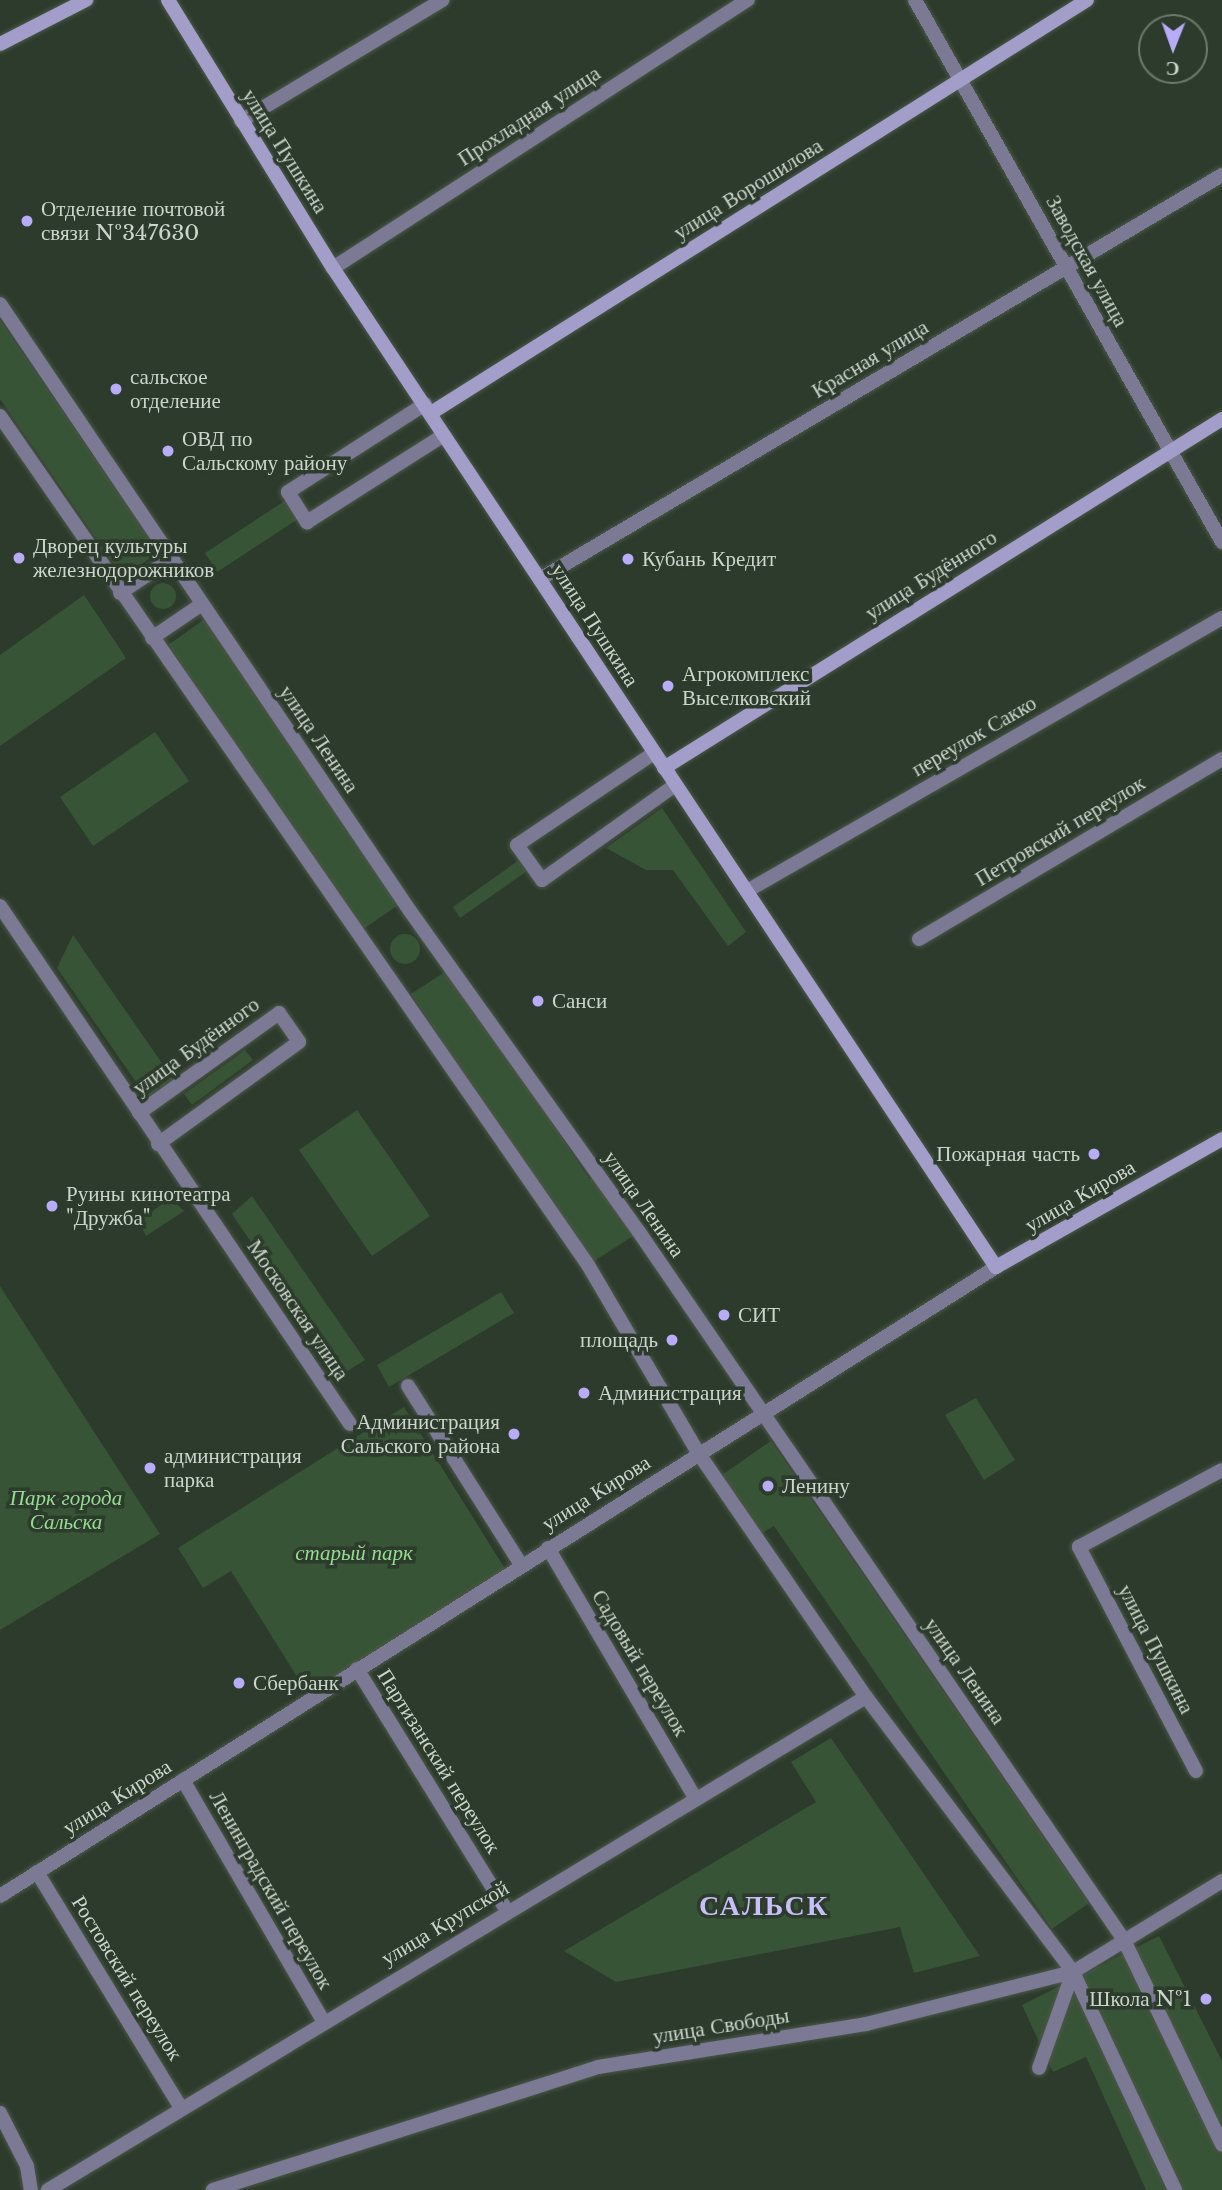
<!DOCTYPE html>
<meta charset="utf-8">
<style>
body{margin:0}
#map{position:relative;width:1222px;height:2190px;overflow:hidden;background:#2d3b2c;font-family:"Libre Baskerville",serif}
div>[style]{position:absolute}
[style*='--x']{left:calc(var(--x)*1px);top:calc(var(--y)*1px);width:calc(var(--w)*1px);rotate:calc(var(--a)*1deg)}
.green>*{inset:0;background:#385436}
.round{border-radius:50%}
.roads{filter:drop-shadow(0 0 2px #4a5749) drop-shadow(0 0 2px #4a5749)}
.street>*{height:14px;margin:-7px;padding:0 7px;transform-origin:7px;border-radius:7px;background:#7c7994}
.secondary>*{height:14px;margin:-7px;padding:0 7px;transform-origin:7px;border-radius:7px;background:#a39dc9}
.dots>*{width:19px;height:19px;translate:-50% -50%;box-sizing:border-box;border:4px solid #2d3b2c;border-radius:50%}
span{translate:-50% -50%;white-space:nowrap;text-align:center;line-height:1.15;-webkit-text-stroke:7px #2d3b2c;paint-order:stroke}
.street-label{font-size:21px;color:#ccd5cc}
.poi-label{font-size:21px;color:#ccd5cc}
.left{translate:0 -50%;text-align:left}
.right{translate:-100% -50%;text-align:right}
.park-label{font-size:21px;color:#95dc92;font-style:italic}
.district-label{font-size:28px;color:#c7bff8;font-weight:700;letter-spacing:2px}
.north{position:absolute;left:1138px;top:14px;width:70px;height:70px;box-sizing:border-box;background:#2d3b2c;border:2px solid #6d796c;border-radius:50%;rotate:181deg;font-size:19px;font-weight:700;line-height:28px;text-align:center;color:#ccd5cc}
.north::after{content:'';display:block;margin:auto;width:24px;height:32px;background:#b8abf7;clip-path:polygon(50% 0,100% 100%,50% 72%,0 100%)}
</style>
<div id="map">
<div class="green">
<i style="clip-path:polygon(0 320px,159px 552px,123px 577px,0 399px)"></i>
<i style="clip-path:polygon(286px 500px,298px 519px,217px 572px,205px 553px)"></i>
<i class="round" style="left:150px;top:583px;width:26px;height:26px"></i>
<i style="clip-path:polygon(84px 595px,126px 658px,0 746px,0 655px)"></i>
<i style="clip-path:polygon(206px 618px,401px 903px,362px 930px,168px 645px)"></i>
<i style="clip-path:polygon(155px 732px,189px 781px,93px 846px,60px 797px)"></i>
<i style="clip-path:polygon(662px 808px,746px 932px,728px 946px,673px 870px,646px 870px,606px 848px)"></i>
<i style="clip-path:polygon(519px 860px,527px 871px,460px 918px,453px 907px)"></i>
<i class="round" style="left:390px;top:934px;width:30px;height:30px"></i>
<i style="clip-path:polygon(73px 935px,175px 1082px,149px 1101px,57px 968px)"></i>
<i style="clip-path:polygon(451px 968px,589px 1179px,598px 1174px,639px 1232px,588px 1265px,411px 994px)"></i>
<i style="clip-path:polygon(245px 1050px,253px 1060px,192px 1105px,184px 1094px)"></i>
<i style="clip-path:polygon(357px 1110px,430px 1216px,372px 1256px,299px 1150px)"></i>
<i style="clip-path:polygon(252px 1196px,365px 1360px,341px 1375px,232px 1214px)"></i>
<i style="clip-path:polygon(170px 1198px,184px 1211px,146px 1236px,139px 1221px)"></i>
<i style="clip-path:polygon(0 1286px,160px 1534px,0 1630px)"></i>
<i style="clip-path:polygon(501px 1292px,514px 1313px,389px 1387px,377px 1365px)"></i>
<i style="clip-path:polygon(976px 1398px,1015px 1460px,984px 1480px,945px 1415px)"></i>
<i style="clip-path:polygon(404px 1407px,507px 1572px,309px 1696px,231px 1571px,203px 1588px,178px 1548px)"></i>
<i style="clip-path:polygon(771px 1441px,1089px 1903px,1052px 1929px,774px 1526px,762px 1533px,722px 1475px)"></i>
<i style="clip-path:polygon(831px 1738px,980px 1956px,914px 1973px,900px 1927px,616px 1982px,564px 1951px,816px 1802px,791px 1762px)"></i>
<i style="clip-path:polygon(1159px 1936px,1222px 2061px,1222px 2190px,1146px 2190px,1086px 2057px,1053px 2072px,1022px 2005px)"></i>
</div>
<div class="roads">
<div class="street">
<i style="--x:915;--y:0;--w:623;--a:60.47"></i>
<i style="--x:241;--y:121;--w:235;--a:-31"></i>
<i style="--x:333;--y:268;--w:494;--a:-32.9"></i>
<i style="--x:0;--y:304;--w:732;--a:55.96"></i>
<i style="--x:410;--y:911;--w:394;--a:54.5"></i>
<i style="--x:639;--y:1232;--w:858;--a:55.59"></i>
<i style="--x:1124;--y:1940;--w:227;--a:64.4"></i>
<i style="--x:425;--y:404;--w:163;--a:147.3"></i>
<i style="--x:288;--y:492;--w:36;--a:58"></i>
<i style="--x:307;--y:522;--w:162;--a:-32.4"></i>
<i style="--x:0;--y:416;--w:1033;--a:55.29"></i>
<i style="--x:588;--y:1265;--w:219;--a:59.6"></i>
<i style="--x:699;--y:1454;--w:295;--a:55.5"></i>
<i style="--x:866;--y:1697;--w:344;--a:53"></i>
<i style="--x:1073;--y:1972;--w:241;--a:64.9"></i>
<i style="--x:540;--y:579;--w:793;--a:-30.64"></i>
<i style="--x:120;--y:593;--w:61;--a:-33.7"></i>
<i style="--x:152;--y:638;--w:60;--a:-34.2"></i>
<i style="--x:654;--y:753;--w:165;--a:146.1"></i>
<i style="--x:517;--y:845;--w:43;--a:54.5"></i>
<i style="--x:542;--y:880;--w:163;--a:-35.5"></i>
<i style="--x:747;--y:891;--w:548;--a:-29.89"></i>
<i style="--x:0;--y:906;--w:625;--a:55.95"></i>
<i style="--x:919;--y:939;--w:352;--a:-30.7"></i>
<i style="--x:139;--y:1113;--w:172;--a:-35.5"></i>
<i style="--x:279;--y:1013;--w:35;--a:55"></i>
<i style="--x:299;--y:1042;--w:174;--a:144.1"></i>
<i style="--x:408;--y:1386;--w:212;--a:57.7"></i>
<i style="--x:548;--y:1548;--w:291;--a:59.5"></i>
<i style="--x:357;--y:1669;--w:285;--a:58.2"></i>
<i style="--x:1196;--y:1771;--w:253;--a:-117.6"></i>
<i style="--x:1079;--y:1547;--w:162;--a:-28.3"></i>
<i style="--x:183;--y:1780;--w:279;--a:59.8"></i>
<i style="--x:37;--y:1872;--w:274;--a:58.6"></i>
<i style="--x:0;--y:1896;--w:1178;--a:-32.27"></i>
<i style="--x:1039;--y:2068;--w:102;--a:-70.5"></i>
<i style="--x:0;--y:2113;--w:59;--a:63"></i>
<i style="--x:27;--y:2166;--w:24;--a:81"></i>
<i style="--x:48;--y:2190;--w:955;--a:-31.08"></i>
<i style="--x:213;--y:2190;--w:404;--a:-17.7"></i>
<i style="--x:598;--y:2067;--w:271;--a:-9.1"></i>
<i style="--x:866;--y:2024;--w:213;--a:-14.1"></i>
<i style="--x:1073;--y:1972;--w:175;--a:-31.4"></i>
</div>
<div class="secondary">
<i style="--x:168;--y:0;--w:315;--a:58.4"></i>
<i style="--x:333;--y:268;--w:1199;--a:56.43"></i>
<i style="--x:996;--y:1267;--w:260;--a:-29.5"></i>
<i style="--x:0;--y:44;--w:97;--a:-27.1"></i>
<i style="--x:431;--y:413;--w:775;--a:-32.19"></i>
<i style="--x:664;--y:768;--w:658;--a:-32.02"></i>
</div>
</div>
<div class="dots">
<i style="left:27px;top:221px;background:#b8abf7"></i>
<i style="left:116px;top:389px;background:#b8abf7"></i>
<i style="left:168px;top:451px;background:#b8abf7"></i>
<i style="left:19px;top:558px;background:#b8abf7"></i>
<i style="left:628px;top:559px;background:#b8abf7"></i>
<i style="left:668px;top:686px;background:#b8abf7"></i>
<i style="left:538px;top:1001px;background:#b8abf7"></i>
<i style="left:1094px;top:1154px;background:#b8abf7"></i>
<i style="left:52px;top:1206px;background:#b8abf7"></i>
<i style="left:724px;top:1315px;background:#b8abf7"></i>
<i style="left:672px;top:1340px;background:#b8abf7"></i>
<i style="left:584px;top:1393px;background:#b8abf7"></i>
<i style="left:514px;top:1434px;background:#b8abf7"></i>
<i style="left:150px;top:1468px;background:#b8abf7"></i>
<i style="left:768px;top:1486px;background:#b8abf7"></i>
<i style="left:239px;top:1683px;background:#b8abf7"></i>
<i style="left:1206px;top:1999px;background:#b8abf7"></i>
</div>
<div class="street-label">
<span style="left:529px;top:116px;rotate:-33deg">Прохладная улица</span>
<span style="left:285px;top:151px;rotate:58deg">улица Пушкина</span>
<span style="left:748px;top:189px;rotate:-32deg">улица Ворошилова</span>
<span style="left:1087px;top:261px;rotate:61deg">Заводская улица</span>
<span style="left:870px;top:359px;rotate:-31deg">Красная улица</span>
<span style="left:931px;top:575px;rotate:-32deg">улица Будённого</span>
<span style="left:595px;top:625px;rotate:57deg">улица Пушкина</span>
<span style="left:974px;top:736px;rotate:-30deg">переулок Сакко</span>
<span style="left:319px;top:739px;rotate:56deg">улица Ленина</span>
<span style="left:1060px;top:831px;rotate:-31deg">Петровский переулок</span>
<span style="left:196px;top:1046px;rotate:-36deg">улица Будённого</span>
<span style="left:1080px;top:1196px;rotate:-30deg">улица Кирова</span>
<span style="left:644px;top:1204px;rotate:55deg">улица Ленина</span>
<span style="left:298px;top:1310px;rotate:56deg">Московская улица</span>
<span style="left:596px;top:1493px;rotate:-32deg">улица Кирова</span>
<span style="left:1156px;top:1649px;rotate:63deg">улица Пушкина</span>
<span style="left:640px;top:1663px;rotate:59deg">Садовый переулок</span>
<span style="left:965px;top:1671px;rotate:55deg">улица Ленина</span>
<span style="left:439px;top:1761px;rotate:58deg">Партизанский переулок</span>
<span style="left:117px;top:1797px;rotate:-32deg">улица Кирова</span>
<span style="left:271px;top:1890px;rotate:60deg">Ленинградский переулок</span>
<span style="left:445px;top:1923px;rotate:-31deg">улица Крупской</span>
<span style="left:127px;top:1978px;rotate:58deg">Ростовский переулок</span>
<span style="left:721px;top:2026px;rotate:-9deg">улица Свободы</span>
</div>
<div class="poi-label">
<span class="left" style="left:41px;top:221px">Отделение почтовой<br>связи №347630</span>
<span class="left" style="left:130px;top:389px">сальское<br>отделение</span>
<span class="left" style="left:182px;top:451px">ОВД по<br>Сальскому району</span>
<span class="left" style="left:33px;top:558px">Дворец культуры<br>железнодорожников</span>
<span class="left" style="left:642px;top:559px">Кубань Кредит</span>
<span class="left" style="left:682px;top:686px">Агрокомплекс<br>Выселковский</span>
<span class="left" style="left:552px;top:1001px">Санси</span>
<span class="right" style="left:1080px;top:1154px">Пожарная часть</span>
<span class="left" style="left:66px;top:1206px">Руины кинотеатра<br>"Дружба"</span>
<span class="left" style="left:738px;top:1315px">СИТ</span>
<span class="right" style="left:658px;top:1340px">площадь</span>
<span class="left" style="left:598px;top:1393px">Администрация</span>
<span class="right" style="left:500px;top:1434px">Администрация<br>Сальского района</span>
<span class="left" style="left:164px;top:1468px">администрация<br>парка</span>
<span class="left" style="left:782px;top:1486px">Ленину</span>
<span class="left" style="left:253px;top:1683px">Сбербанк</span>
<span class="right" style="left:1192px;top:1999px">Школа №1</span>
</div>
<div class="park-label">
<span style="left:66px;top:1510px">Парк города<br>Сальска</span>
<span style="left:354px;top:1553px">старый парк</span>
</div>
<div class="district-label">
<span style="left:764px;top:1906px">САЛЬСК</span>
</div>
<div class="north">С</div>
</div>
